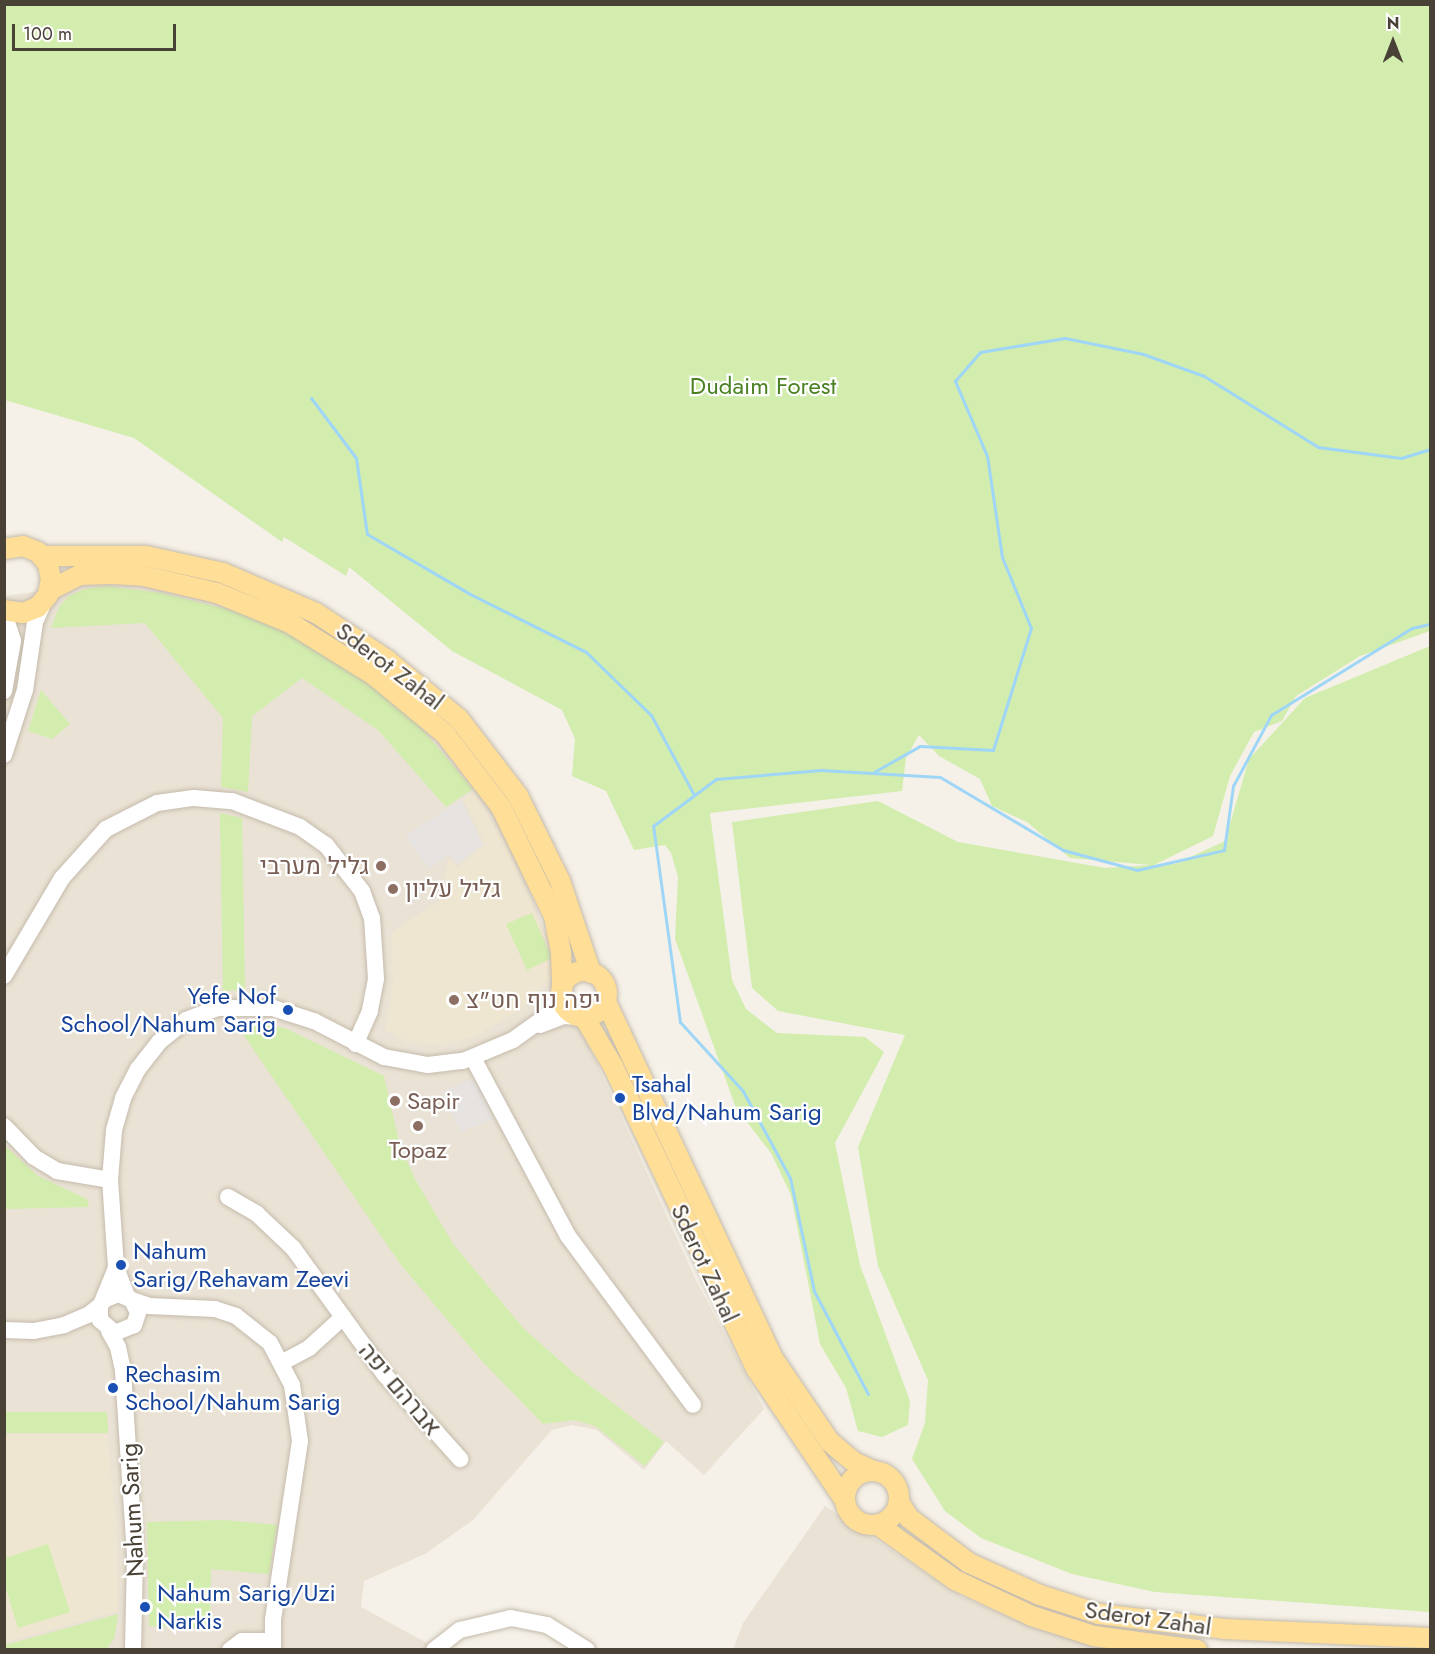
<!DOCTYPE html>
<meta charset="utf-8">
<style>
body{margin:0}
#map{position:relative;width:1435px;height:1654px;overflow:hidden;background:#f5f1e8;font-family:Jost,Heebo,sans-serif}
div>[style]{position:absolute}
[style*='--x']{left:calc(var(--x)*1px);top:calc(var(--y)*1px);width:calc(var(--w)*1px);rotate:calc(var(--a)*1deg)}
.residential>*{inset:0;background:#eae3d5}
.education>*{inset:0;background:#efe6d1}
.green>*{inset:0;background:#d2edad}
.parking>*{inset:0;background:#e6e3e0}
.stream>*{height:3px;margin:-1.5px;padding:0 1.5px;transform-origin:1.5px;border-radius:1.5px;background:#9fd6f7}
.roads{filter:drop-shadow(0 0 2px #c5bbac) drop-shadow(0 0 2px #c5bbac)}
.minor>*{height:16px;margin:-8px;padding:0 8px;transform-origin:8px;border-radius:8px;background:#fff}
.major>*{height:20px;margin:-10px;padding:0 10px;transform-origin:10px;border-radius:10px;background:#ffde97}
.major>.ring{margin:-10px;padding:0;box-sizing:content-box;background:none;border:20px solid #ffde97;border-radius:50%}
.dots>*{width:16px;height:16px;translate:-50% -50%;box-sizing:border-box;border:3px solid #fff;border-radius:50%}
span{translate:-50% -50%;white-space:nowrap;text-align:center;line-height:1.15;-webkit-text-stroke:4.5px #fff;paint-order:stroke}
.park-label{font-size:24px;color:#4a8123}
.street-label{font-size:24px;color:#494136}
.education-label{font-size:24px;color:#785e54}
.right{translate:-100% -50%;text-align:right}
.left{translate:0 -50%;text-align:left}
.transit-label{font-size:24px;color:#164399}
.frame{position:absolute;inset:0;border:6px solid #494136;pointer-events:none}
.north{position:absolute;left:1363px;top:12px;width:60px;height:60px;-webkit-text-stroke:4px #fff;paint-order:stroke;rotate:0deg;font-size:16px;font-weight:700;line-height:24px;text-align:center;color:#494136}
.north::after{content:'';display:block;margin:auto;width:21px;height:27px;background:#494136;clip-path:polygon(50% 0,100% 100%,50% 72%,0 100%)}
.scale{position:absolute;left:12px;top:24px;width:164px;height:27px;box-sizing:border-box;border:3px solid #494136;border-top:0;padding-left:8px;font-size:18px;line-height:21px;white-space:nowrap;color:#494136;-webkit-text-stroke:4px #fff;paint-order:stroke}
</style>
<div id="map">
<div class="residential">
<i style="clip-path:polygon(118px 581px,212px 601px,301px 633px,452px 749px,511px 841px,582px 1031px,695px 1278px,764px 1409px,704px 1475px,666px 1441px,644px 1470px,597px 1430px,572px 1425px,552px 1430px,473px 1520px,425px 1554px,364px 1581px,361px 1607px,438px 1649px,5px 1649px,4px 596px)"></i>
<i style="clip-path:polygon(825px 1506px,960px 1596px,1035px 1628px,1106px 1646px,1140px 1650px,733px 1650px,743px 1623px)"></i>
</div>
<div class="education">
<i style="clip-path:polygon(474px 792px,508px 849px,554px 953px,554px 975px,525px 1006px,478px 1035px,443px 1045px,408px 1042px,386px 1030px,393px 982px,392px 932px,439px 902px,449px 859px,457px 867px,485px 845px,463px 799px)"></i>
<i style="clip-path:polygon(5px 1434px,107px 1434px,116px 1522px,118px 1611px,5px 1642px)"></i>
</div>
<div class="green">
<i style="clip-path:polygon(4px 5px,1430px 5px,1430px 631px,1360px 656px,1296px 696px,1282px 721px,1254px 732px,1230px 776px,1213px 836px,1154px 865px,1175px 864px,1225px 841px,1249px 759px,1305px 698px,1430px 646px,1430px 1612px,1155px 1592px,1072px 1574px,981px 1538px,945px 1511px,912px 1459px,925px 1423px,928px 1380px,878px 1266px,858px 1147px,905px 1035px,778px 1011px,752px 988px,732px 822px,878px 801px,958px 842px,1105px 868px,1151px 865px,1070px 858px,1027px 822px,992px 806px,980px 779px,939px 756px,919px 735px,906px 758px,902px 791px,710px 813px,732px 980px,746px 1009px,777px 1033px,865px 1037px,884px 1052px,835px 1143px,860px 1265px,910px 1401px,908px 1425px,882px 1437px,858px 1431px,846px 1388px,820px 1344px,791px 1195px,771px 1153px,736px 1108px,675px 939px,678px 877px,671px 853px,665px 845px,634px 850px,606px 791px,572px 776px,575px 739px,562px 710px,452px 651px,349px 567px,346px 576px,284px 537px,282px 542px,134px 438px,5px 400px)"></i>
<i style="clip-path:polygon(107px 586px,162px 593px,239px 612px,277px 626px,347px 664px,413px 718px,473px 789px,446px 807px,378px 730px,302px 678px,252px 716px,248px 792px,221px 787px,223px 718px,145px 623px,51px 628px,59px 607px,69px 596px,84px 589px)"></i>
<i style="clip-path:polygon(41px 690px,70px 724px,52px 739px,28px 731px)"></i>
<i style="clip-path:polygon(220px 813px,242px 818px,245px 990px,223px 991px)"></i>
<i style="clip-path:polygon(532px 913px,552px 958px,527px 970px,506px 924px)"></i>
<i style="clip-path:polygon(234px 1021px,285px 1028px,384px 1076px,400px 1146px,415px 1179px,453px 1244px,524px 1329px,575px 1374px,664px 1442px,645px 1466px,595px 1426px,575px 1420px,543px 1424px,482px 1361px,401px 1265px)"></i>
<i style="clip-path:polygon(5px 1146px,38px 1176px,87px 1199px,89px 1207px,5px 1209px)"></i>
<i style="clip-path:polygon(4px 1412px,107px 1412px,108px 1433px,5px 1433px)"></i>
<i style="clip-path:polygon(224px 1520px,277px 1525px,269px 1574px,211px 1569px,210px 1628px,149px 1626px,147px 1522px)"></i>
<i style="clip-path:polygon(48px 1544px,70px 1612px,18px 1628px,5px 1585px,5px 1558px)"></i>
<i style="clip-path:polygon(118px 1614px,114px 1639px,106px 1649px,5px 1649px,5px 1645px)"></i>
</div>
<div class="parking">
<i style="clip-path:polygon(461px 800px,483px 845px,457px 864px,450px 854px,429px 869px,405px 836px)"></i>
<i style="clip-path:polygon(475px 1078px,494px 1119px,461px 1132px,441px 1092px)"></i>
</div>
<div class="stream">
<i style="--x:311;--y:398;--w:75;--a:53.1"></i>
<i style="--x:356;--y:458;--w:77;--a:81.8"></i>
<i style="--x:367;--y:534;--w:119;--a:30.2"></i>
<i style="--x:470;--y:594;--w:130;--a:26.6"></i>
<i style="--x:586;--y:652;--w:91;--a:44.1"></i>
<i style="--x:651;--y:715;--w:91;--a:61.7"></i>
<i style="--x:874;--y:772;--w:53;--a:-29.5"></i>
<i style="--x:920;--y:746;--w:73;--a:3.1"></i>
<i style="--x:993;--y:750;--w:128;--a:-72.7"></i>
<i style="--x:1031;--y:628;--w:77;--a:-112.2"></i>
<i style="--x:1002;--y:557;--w:102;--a:-98.4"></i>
<i style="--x:987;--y:456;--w:82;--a:-113.1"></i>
<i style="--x:955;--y:381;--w:38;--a:-49"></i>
<i style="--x:980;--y:352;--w:86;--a:-9.4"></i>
<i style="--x:1065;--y:338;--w:80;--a:11.6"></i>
<i style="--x:1143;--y:354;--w:65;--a:19.8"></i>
<i style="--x:1204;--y:376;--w:134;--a:31.9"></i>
<i style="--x:1318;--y:447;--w:84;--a:7.5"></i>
<i style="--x:1401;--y:458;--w:30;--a:-17"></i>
<i style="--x:868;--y:1394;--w:116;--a:-117.7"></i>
<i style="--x:814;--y:1291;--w:116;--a:-102"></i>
<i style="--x:790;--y:1178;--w:99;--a:-118.4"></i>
<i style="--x:743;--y:1091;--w:93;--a:-132.4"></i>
<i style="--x:680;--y:1022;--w:198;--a:-97.8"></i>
<i style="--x:653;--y:826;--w:79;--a:-36.7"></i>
<i style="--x:716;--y:779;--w:105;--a:-4.9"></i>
<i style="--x:821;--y:770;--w:119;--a:3.4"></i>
<i style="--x:940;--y:777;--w:143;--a:30.7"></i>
<i style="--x:1063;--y:850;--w:77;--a:15.1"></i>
<i style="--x:1137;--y:870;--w:89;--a:-12.9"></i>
<i style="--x:1224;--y:850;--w:65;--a:-82"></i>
<i style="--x:1233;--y:786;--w:81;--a:-61.8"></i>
<i style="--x:1271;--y:715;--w:166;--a:-31.7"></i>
<i style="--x:1412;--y:628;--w:18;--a:-13"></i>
</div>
<div class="roads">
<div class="minor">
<i style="--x:4;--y:613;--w:29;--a:72"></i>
<i style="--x:13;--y:641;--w:51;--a:100.2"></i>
<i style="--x:4;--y:755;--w:68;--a:-72.1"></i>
<i style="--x:25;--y:690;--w:69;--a:-81.6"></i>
<i style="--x:35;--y:622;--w:24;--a:-66"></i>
<i style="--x:4;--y:976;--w:114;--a:-59.4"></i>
<i style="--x:62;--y:878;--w:66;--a:-48.1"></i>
<i style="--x:106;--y:829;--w:57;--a:-27"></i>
<i style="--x:157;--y:803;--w:37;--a:-8"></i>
<i style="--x:194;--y:798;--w:38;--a:5"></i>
<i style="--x:232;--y:801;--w:73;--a:20.9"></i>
<i style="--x:300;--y:827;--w:32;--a:35"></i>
<i style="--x:326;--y:845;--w:58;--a:52"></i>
<i style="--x:362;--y:891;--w:29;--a:70"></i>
<i style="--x:372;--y:918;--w:61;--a:86.2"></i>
<i style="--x:376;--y:979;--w:33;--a:101"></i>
<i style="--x:370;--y:1011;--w:36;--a:114"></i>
<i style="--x:540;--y:1025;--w:25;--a:-21"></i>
<i style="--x:563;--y:1016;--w:17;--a:3"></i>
<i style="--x:473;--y:1058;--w:202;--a:61.9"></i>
<i style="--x:568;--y:1236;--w:210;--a:53.5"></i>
<i style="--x:4;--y:1126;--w:43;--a:45.9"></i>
<i style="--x:34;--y:1157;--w:27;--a:31"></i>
<i style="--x:57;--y:1171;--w:54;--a:9.6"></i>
<i style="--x:228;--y:1197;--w:34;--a:30"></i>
<i style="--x:257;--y:1214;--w:50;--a:43.4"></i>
<i style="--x:293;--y:1248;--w:157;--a:54.1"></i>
<i style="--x:385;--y:1375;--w:113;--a:48.2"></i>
<i style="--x:127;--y:1296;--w:31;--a:-111"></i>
<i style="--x:116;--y:1267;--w:87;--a:-93.9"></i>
<i style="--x:110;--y:1180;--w:50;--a:-85.4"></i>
<i style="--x:114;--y:1130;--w:33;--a:-74"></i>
<i style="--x:123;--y:1098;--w:33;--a:-63"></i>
<i style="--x:138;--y:1069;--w:34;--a:-52"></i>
<i style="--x:159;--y:1042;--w:35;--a:-39"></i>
<i style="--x:186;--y:1020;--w:33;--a:-21"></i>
<i style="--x:217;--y:1008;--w:56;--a:0"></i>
<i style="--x:273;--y:1008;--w:43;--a:17.6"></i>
<i style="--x:314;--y:1021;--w:79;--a:27.2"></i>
<i style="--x:384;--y:1057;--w:45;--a:10.3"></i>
<i style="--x:428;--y:1065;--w:35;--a:-7"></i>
<i style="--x:463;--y:1061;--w:54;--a:-22.8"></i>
<i style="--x:513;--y:1040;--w:43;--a:-35.5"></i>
<i style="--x:548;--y:1015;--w:25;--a:-58"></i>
<i style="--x:104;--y:1300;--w:15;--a:-23"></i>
<i style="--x:118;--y:1294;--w:15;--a:23"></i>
<i style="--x:132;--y:1300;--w:14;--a:65"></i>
<i style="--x:138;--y:1313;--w:13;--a:108"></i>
<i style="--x:134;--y:1325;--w:21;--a:157"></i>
<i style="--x:115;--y:1333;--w:20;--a:-139"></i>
<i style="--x:100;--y:1320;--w:13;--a:-90"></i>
<i style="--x:100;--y:1307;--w:42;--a:-67.7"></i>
<i style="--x:132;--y:1300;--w:18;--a:19"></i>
<i style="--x:149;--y:1306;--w:66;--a:2.6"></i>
<i style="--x:215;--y:1309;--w:22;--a:18"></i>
<i style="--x:236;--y:1316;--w:43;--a:38.5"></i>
<i style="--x:270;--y:1343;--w:47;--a:62.4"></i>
<i style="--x:292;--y:1385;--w:57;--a:81.9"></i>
<i style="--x:300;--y:1441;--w:181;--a:98.6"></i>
<i style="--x:273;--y:1620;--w:30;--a:90"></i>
<i style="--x:4;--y:1330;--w:30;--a:2"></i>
<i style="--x:34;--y:1331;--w:31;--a:-11"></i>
<i style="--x:64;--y:1325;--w:26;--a:-23"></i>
<i style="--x:88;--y:1315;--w:16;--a:-38"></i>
<i style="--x:109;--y:1331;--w:18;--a:61"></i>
<i style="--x:118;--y:1347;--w:25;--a:78"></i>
<i style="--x:123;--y:1371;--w:184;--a:86.3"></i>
<i style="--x:135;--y:1555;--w:95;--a:91.2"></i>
<i style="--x:283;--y:1362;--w:30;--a:-28"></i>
<i style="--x:309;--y:1348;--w:46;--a:-42.4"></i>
<i style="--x:230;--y:1650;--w:15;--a:-37"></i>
<i style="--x:242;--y:1641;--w:30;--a:0"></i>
<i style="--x:434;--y:1650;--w:33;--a:-38"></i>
<i style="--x:460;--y:1630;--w:52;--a:-13.2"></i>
<i style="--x:511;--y:1618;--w:37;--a:11"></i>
<i style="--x:547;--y:1625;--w:47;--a:32"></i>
</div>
<div class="major">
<i style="--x:4;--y:549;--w:19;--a:-9"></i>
<i style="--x:23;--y:546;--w:16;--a:22"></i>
<i style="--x:38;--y:552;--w:16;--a:50"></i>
<i style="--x:48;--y:564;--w:15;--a:79"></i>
<i style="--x:51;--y:579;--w:16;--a:101"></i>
<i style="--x:48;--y:595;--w:16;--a:130"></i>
<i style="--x:38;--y:607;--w:16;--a:158"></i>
<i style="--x:23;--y:613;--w:19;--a:-171"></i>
<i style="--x:42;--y:556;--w:104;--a:0"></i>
<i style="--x:146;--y:556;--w:79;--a:12.4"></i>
<i style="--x:223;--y:573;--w:101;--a:23.3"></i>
<i style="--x:316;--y:613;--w:85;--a:33.5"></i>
<i style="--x:387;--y:660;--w:93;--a:39.3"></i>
<i style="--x:459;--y:719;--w:97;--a:52.5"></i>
<i style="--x:518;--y:796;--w:95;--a:63.7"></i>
<i style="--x:560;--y:881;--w:97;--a:71.4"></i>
<i style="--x:50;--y:590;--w:34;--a:-27"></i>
<i style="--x:80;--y:575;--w:31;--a:-2"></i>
<i style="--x:111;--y:574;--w:33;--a:3"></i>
<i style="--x:144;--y:576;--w:75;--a:13.1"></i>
<i style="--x:217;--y:593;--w:79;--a:22.3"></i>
<i style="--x:290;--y:623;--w:100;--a:31.9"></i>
<i style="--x:375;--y:676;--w:91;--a:39.6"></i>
<i style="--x:445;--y:734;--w:92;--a:52.5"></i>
<i style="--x:501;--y:807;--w:121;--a:64.1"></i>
<i style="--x:554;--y:916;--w:38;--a:79"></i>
<i style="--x:561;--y:953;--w:38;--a:88"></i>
<i class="ring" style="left:561px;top:971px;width:26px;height:26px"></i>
<i style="--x:606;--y:1002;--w:395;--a:64.9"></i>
<i style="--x:774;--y:1360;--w:99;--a:55.7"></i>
<i style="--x:830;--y:1442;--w:31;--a:40"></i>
<i style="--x:854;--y:1462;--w:21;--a:25"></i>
<i style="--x:584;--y:1017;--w:57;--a:59.4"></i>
<i style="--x:613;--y:1066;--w:336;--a:64.7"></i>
<i style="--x:757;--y:1370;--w:156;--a:56"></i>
<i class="ring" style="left:845px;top:1471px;width:34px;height:34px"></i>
<i style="--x:899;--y:1502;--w:19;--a:58"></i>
<i style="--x:909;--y:1518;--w:75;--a:36.9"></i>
<i style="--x:969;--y:1563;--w:78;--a:24.3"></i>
<i style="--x:1040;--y:1595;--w:62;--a:17.9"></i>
<i style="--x:1099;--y:1614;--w:126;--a:6.8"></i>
<i style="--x:1224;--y:1629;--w:206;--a:2.5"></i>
<i style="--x:878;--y:1525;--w:95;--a:35.5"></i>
<i style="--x:955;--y:1580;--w:85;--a:25.1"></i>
<i style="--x:1032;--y:1616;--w:65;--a:17.9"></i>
<i style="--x:1094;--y:1636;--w:104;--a:7.7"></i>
</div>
</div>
<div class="dots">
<i style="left:381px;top:866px;background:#8d6e63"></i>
<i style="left:393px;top:889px;background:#8d6e63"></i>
<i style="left:454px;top:1000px;background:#8d6e63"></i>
<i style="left:288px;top:1010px;background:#1a4fb4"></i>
<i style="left:620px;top:1098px;background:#1a4fb4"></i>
<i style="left:395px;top:1101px;background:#8d6e63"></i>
<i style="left:418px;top:1126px;background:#8d6e63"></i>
<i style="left:121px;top:1265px;background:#1a4fb4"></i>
<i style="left:113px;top:1388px;background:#1a4fb4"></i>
<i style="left:145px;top:1607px;background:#1a4fb4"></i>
</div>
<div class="park-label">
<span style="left:763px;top:386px">Dudaim Forest</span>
</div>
<div class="street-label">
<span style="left:390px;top:666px;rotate:37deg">Sderot Zahal</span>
<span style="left:705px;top:1263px;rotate:65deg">Sderot Zahal</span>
<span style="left:400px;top:1389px;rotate:50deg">אברהם יפה</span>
<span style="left:132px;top:1510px;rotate:-93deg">Nahum Sarig</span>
<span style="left:1148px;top:1618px;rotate:8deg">Sderot Zahal</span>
</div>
<div class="education-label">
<span class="right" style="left:369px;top:866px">גליל מערבי</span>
<span class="left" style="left:405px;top:889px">גליל עליון</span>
<span class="left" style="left:466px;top:1000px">יפה נוף חט"צ</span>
<span class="left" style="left:407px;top:1101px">Sapir</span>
<span style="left:418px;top:1150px">Topaz</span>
</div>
<div class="transit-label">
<span class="right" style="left:276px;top:1010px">Yefe Nof<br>School/Nahum Sarig</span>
<span class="left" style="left:632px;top:1098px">Tsahal<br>Blvd/Nahum Sarig</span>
<span class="left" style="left:133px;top:1265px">Nahum<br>Sarig/Rehavam Zeevi</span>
<span class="left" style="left:125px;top:1388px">Rechasim<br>School/Nahum Sarig</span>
<span class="left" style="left:157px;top:1607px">Nahum Sarig/Uzi<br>Narkis</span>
</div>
<div class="frame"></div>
<div class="north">N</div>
<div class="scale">100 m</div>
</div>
